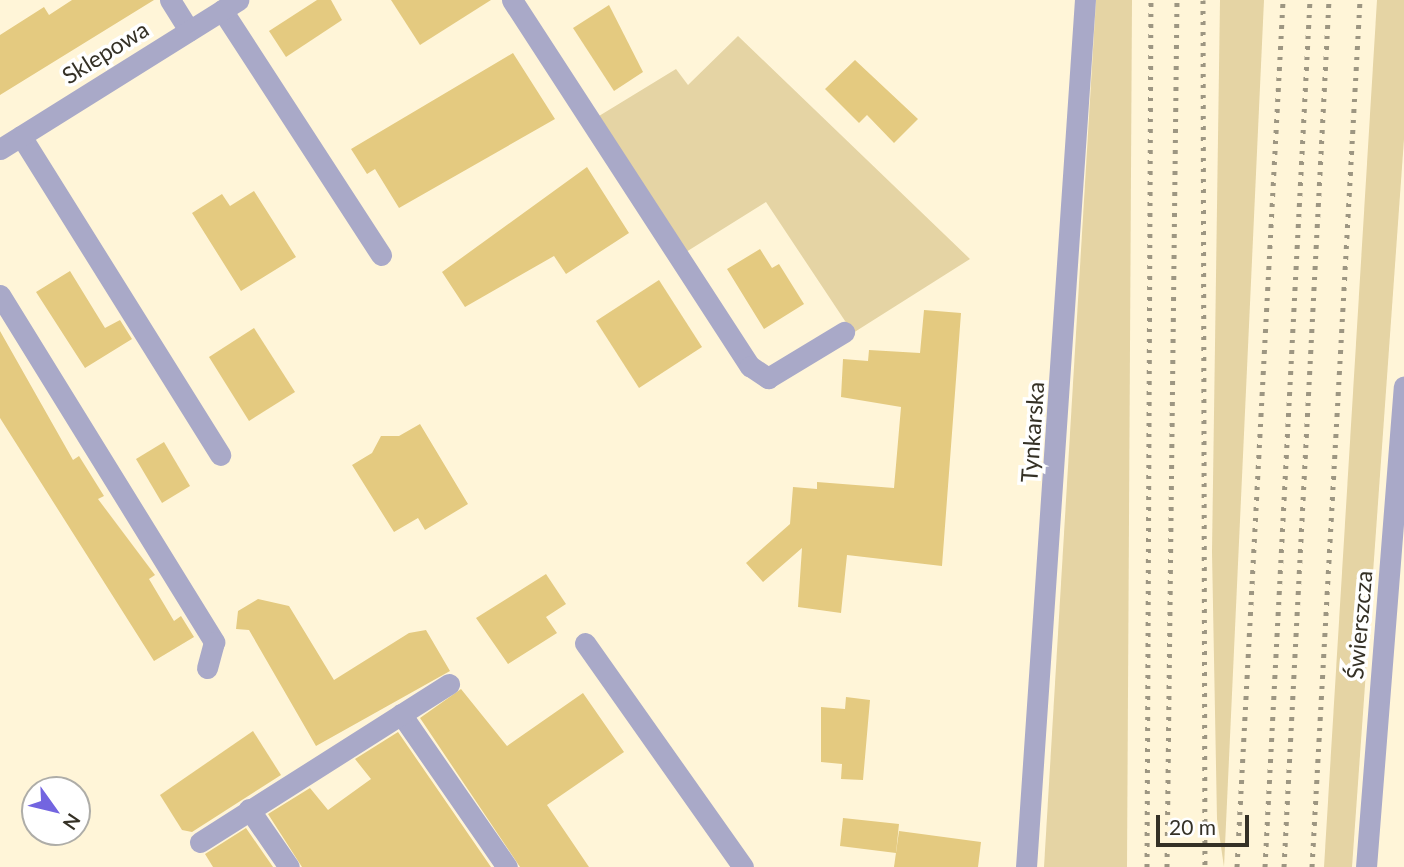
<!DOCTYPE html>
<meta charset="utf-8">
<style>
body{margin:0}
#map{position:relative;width:1404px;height:867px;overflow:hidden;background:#fff5d8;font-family:Lato,sans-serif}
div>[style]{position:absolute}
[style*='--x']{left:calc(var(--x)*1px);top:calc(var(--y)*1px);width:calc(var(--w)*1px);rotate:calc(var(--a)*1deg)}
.green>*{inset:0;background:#e5d4a4}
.building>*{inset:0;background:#e4ca80}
.minor>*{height:21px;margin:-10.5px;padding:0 10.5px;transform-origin:10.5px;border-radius:10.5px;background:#a9a9c8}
.rail>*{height:5px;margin-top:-2.5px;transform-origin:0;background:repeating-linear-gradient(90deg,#9d9682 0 3.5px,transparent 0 10.5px)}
span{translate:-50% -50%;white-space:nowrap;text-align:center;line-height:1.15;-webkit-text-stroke:7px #fff;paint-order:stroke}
.street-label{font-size:23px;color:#353126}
.north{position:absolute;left:21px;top:776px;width:70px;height:70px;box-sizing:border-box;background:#fff;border:2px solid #aeada8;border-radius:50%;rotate:124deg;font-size:19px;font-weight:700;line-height:28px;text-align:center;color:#353126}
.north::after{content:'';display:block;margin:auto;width:24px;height:32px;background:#7365e0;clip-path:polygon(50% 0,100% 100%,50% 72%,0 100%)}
.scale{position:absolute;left:1156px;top:815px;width:93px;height:32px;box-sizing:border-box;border:4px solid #353126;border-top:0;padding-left:9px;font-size:21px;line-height:24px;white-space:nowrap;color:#353126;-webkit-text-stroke:5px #fff;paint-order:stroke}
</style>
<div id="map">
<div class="green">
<i style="clip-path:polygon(1096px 0,1132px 0,1127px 867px,1044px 867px)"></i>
<i style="clip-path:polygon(1220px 0,1264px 0,1224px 867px,1217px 819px,1212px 552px)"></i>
<i style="clip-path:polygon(1377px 0,1404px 0,1404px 139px,1352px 867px,1324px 867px)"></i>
<i style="clip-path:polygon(738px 36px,970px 259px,853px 333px,766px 202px,686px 252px,599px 116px,676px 69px,688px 85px)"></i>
</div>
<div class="building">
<i style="clip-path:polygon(72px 0,154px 0,0 95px,0 35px,44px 7px,49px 15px)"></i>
<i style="clip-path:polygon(317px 0,331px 0,342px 20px,286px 57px,269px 31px)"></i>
<i style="clip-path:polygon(391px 0,491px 0,420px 45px)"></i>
<i style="clip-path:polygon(609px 5px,643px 72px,614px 91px,573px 28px)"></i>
<i style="clip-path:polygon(513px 53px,555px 119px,399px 208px,375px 169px,367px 174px,351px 149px)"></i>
<i style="clip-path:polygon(855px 60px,918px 119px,894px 143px,867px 115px,859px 123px,825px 89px)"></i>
<i style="clip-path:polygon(587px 167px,629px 233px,566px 274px,554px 256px,465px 307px,442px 272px)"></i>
<i style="clip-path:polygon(254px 191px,296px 257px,241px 291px,192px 213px,222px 194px,230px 206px)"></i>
<i style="clip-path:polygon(760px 249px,772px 268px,779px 264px,804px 304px,764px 329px,727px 269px)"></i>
<i style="clip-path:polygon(70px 271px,105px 328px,120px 320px,132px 339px,85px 368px,36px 292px)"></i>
<i style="clip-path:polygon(659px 280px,702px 347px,639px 388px,596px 321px)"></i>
<i style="clip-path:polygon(924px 310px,961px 313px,942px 566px,847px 555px,841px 613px,798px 607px,802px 548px,763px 582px,746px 563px,790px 524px,793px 487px,817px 489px,817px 482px,894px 488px,901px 407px,841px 397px,843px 359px,868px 361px,869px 350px,920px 353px)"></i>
<i style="clip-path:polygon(254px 328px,295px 392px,249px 421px,209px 357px)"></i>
<i style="clip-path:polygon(0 331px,73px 460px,79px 456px,104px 496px,98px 499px,155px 575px,149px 579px,174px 621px,181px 616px,194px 637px,154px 661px,0 418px)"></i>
<i style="clip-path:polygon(420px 424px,468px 504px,425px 530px,418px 518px,394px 532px,352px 465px,372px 453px,381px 436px,399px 436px)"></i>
<i style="clip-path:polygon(164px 442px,190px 486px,162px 503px,136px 459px)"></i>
<i style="clip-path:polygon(546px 574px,566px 604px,546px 617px,557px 633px,508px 664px,476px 618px)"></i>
<i style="clip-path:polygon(258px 599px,289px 606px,334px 680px,409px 633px,426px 630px,450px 671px,316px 746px,249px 630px,236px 629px,238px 611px)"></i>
<i style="clip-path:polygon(461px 689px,507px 746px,583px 693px,624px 752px,547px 805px,589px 867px,520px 867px,420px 718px)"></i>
<i style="clip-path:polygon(846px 697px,870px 700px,863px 780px,841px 779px,842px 764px,821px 762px,821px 707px,845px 709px)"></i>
<i style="clip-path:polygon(253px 731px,281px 775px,192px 832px,182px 830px,160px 795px)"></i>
<i style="clip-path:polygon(398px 732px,491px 867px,302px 867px,268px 814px,310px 788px,328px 810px,371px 779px,355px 759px)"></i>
<i style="clip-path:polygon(843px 818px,899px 824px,896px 853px,840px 846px)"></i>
<i style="clip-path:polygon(246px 828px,273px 867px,213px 867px,205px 854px)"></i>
<i style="clip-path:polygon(899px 831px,981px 842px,978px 867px,894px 867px)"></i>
</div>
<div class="minor">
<i style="--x:170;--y:0;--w:36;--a:58"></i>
<i style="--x:512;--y:0;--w:437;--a:57"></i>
<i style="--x:750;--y:366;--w:22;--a:34"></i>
<i style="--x:768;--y:378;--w:89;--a:-31.2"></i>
<i style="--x:222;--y:10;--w:292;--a:57"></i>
<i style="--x:21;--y:136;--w:376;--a:58"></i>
<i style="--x:0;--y:149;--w:281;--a:-32"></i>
<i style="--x:0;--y:295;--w:408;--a:58.3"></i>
<i style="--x:214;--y:642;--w:27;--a:105"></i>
<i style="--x:585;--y:643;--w:274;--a:54.8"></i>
<i style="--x:401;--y:714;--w:186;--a:55.3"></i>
<i style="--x:249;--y:809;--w:70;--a:55.4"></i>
<i style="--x:200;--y:842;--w:295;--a:-32.4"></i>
<i style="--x:1026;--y:867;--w:869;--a:-86.11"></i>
<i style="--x:1366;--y:867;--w:482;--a:-85.5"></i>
</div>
<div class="rail">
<i style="--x:1203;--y:0;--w:867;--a:89.87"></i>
<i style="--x:1147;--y:867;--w:867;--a:-89.74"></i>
<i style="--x:1167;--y:867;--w:867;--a:-89.34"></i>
<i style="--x:1237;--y:867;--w:868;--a:-86.96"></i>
<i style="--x:1265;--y:867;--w:868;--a:-87.03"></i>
<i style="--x:1284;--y:867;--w:868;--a:-87.03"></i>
<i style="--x:1312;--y:867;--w:868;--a:-86.83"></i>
</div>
<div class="street-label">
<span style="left:105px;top:52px;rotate:-32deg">Sklepowa</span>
<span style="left:1032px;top:432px;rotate:-86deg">Tynkarska</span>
<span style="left:1359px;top:625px;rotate:-85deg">Świerszcza</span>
</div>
<div class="north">N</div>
<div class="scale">20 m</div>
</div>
